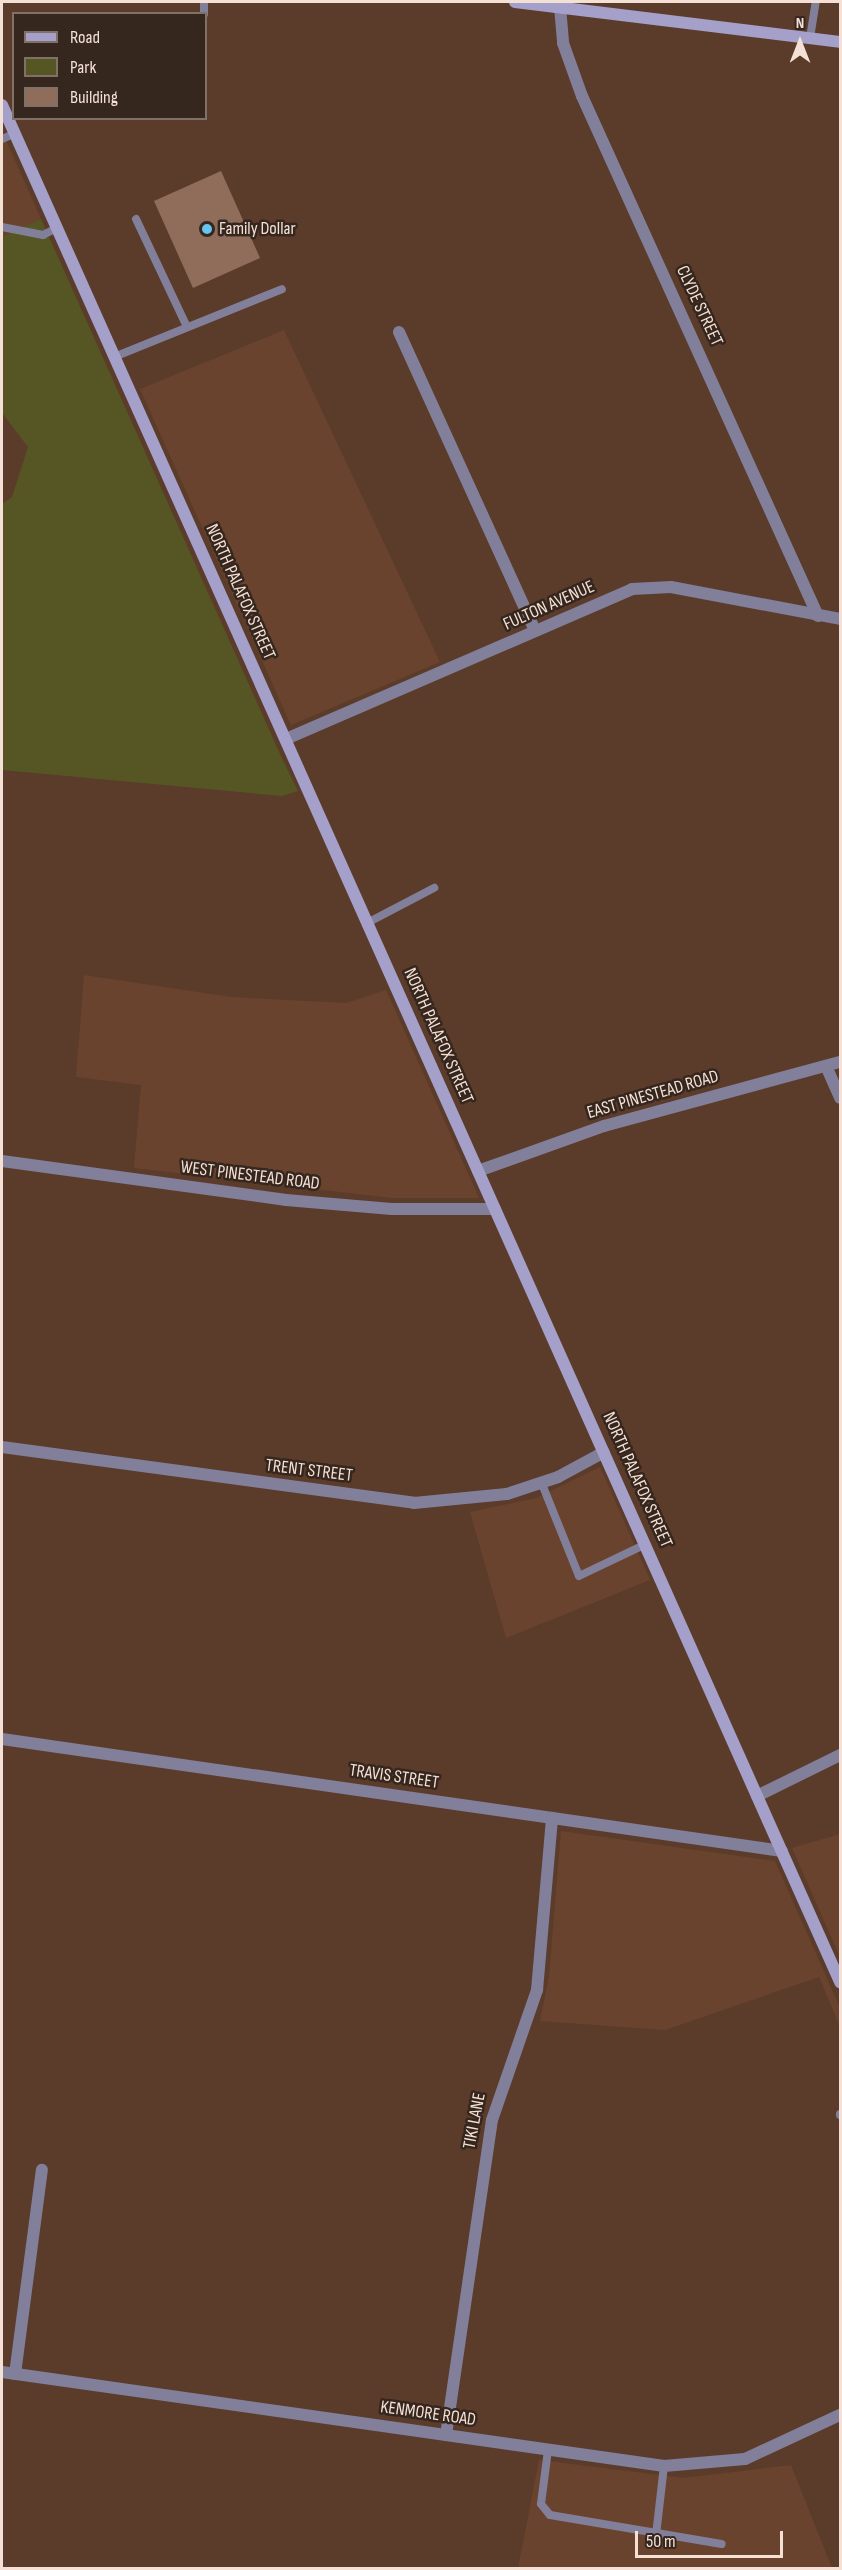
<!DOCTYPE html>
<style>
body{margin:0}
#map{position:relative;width:842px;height:2570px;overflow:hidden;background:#5b3b2a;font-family:"Sofia Sans Condensed",sans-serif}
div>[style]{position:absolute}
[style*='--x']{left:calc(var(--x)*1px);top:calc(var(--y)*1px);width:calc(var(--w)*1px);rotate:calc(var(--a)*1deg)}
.built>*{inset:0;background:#6a432e}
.green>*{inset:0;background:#565624}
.building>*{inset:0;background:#906d5b}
.service>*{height:8px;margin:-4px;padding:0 4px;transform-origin:4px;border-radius:4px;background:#817f9a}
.minor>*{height:12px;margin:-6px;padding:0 6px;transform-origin:6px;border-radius:6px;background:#817f9a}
.secondary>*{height:12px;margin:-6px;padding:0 6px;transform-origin:6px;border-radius:6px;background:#a4a0c9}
.dots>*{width:16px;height:16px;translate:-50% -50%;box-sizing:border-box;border:3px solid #35261e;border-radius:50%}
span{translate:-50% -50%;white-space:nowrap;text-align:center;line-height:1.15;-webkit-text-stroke:5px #35261e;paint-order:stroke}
.poi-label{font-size:18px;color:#f4e0d5}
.left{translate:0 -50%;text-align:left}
.street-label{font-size:18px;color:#f4e0d5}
.frame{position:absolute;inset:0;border:3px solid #f4e0d5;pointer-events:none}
.legend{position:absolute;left:12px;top:12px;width:195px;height:108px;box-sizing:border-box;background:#35261e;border:2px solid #817067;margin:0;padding:8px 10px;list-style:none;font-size:18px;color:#f4e0d5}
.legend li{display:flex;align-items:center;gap:12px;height:30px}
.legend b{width:30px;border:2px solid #817067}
.north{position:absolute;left:770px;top:12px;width:60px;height:60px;-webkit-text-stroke:4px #35261e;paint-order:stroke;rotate:0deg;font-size:16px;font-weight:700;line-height:24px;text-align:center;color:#f4e0d5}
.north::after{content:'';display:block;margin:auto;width:21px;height:27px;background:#f4e0d5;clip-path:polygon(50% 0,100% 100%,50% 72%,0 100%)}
.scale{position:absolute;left:635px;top:2531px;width:148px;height:27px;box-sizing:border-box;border:3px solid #f4e0d5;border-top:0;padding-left:8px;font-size:18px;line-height:21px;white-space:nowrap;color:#f4e0d5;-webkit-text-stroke:4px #35261e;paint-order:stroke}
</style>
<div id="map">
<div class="built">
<i style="clip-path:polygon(2px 131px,41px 219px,2px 237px)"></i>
<i style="clip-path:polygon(284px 330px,440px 662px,291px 725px,140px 389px)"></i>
<i style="clip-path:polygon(84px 975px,231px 997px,346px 1003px,386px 990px,479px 1198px,392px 1198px,134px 1168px,141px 1085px,76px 1077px)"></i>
<i style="clip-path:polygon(600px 1467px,650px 1580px,506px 1638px,470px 1512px,536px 1498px)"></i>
<i style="clip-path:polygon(561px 1831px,775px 1861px,840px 2008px,840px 2027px,819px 1977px,665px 2030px,540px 2021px,549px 1977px)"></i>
<i style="clip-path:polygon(840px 1834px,840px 1957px,792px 1848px)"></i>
<i style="clip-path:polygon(539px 2460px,684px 2478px,791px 2465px,832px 2568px,518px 2568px)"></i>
</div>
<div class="green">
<i style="clip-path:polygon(41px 219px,280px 754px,298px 791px,282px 796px,2px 770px,2px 504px,12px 497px,28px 447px,2px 413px,2px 237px)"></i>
</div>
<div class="building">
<i style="clip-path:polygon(221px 171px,260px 258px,193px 288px,154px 201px)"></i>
</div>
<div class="service">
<i style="--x:204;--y:14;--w:12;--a:-90"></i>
<i style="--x:810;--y:38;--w:36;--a:-81"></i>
<i style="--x:2;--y:139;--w:13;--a:-23"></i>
<i style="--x:136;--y:219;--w:119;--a:64.7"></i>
<i style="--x:2;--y:227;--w:42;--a:11"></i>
<i style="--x:43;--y:235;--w:16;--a:-27"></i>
<i style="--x:114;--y:357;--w:181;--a:-22"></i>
<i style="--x:367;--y:923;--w:76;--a:-27.6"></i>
<i style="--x:542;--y:1484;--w:99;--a:68.1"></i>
<i style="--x:579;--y:1576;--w:74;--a:-25.5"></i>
<i style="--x:840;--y:2114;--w:1;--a:90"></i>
<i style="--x:548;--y:2450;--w:54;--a:97.4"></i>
<i style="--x:541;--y:2504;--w:14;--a:51"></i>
<i style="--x:550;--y:2515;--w:174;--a:9.6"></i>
<i style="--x:656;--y:2535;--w:69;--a:-83.4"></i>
</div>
<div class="minor">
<i style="--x:560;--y:7;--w:36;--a:85"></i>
<i style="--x:563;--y:43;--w:56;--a:70.3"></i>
<i style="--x:582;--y:96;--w:571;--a:65.59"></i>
<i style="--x:399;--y:332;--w:328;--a:65.5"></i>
<i style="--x:286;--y:739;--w:377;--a:-23.4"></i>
<i style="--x:632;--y:589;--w:39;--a:-3"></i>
<i style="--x:671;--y:587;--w:172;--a:10.7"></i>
<i style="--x:826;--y:1066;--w:35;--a:66"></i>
<i style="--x:2;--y:1161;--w:287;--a:7.8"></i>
<i style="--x:286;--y:1200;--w:106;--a:4.9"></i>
<i style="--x:392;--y:1209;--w:103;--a:0"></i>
<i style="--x:478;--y:1171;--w:134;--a:-19.7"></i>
<i style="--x:604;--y:1126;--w:245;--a:-15.2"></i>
<i style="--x:2;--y:1447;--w:416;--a:7.7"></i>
<i style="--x:414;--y:1503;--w:93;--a:-5.5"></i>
<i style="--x:507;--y:1494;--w:54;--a:-18.4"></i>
<i style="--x:558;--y:1477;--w:52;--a:-28.5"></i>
<i style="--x:2;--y:1739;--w:788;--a:8.17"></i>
<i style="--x:757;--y:1796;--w:93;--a:-26.3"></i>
<i style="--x:2;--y:2372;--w:669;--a:8.08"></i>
<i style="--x:664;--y:2466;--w:81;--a:-4.9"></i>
<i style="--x:745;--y:2459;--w:105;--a:-24.9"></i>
<i style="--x:15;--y:2374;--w:206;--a:-82.5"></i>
<i style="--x:446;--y:2435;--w:318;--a:-81.7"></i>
<i style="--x:492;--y:2120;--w:138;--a:-70.9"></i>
<i style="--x:537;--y:1990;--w:173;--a:-85"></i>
</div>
<div class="secondary">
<i style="--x:515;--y:2;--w:327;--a:7"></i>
<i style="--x:2;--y:105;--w:2056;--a:65.94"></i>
</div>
<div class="dots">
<i style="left:207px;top:229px;background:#65c5ee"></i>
</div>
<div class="poi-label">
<span class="left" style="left:219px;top:229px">Family Dollar</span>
</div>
<div class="street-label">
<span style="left:699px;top:306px;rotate:65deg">CLYDE STREET</span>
<span style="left:240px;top:592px;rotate:66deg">NORTH PALAFOX STREET</span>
<span style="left:549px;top:606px;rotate:-24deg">FULTON AVENUE</span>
<span style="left:438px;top:1036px;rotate:66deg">NORTH PALAFOX STREET</span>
<span style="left:653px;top:1095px;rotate:-16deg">EAST PINESTEAD ROAD</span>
<span style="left:250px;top:1176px;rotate:7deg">WEST PINESTEAD ROAD</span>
<span style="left:309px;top:1471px;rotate:7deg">TRENT STREET</span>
<span style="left:637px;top:1480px;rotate:66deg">NORTH PALAFOX STREET</span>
<span style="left:394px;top:1777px;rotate:8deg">TRAVIS STREET</span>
<span style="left:475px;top:2121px;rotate:-79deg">TIKI LANE</span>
<span style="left:428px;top:2414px;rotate:8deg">KENMORE ROAD</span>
</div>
<div class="frame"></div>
<ul class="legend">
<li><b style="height:8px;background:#a4a0c9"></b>Road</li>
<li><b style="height:16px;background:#565624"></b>Park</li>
<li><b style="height:16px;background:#906d5b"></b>Building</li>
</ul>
<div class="north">N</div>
<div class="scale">50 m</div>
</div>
